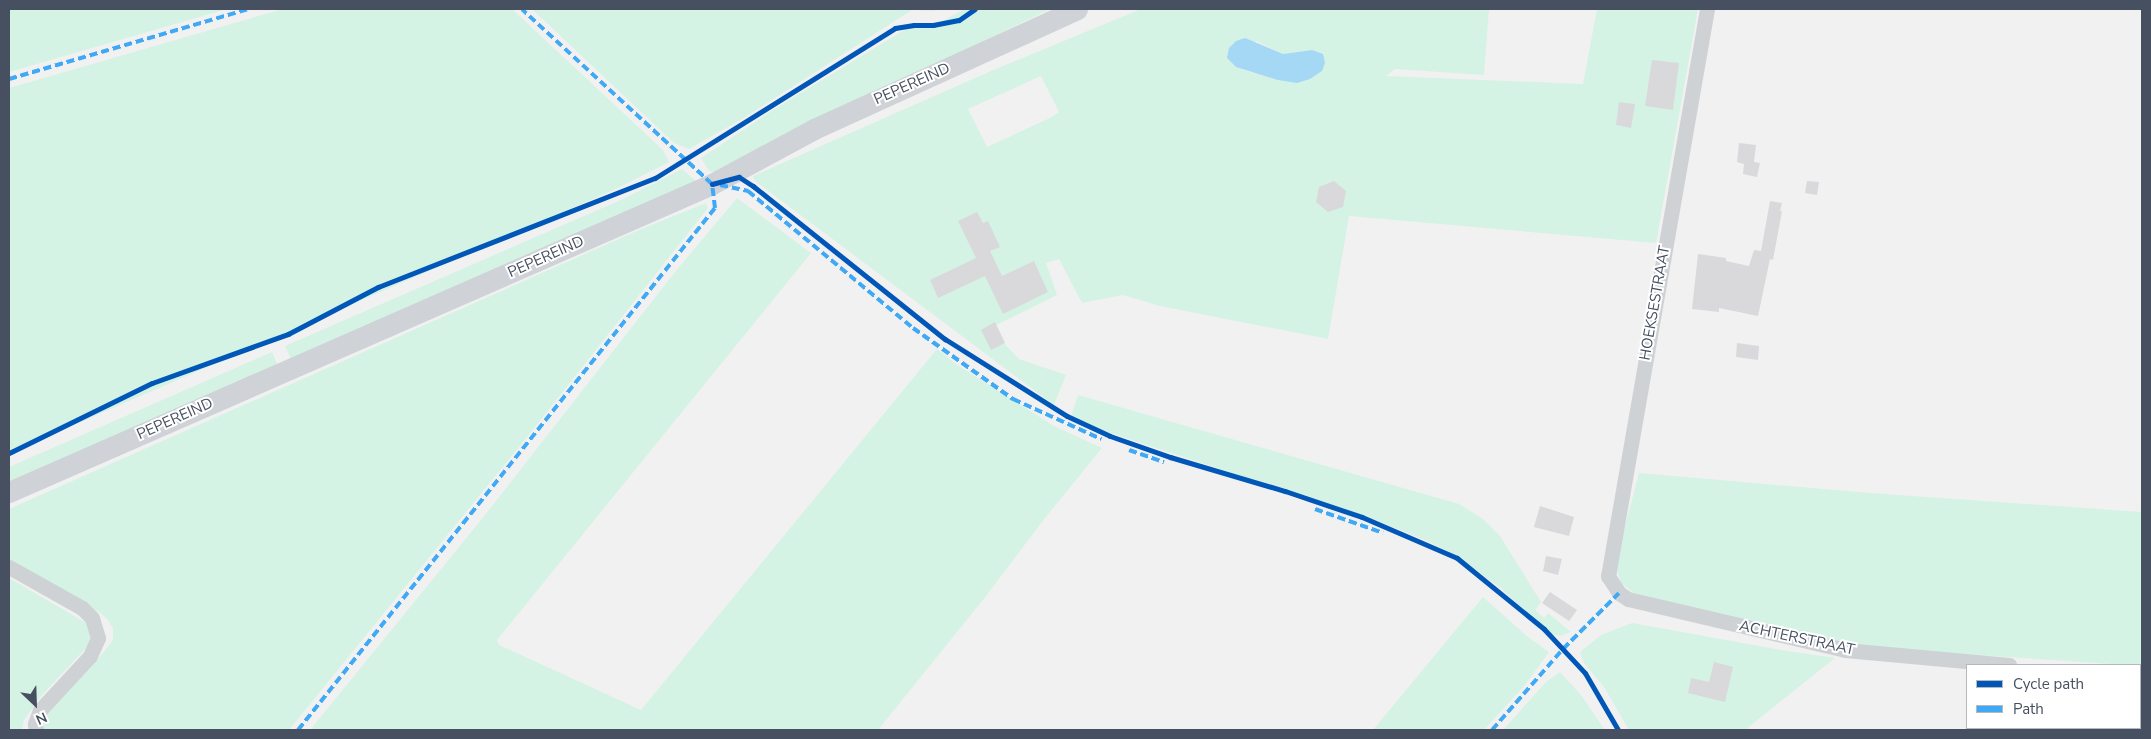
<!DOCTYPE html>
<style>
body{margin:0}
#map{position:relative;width:2151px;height:739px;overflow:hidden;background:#f2f1f1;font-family:"Nunito Sans",sans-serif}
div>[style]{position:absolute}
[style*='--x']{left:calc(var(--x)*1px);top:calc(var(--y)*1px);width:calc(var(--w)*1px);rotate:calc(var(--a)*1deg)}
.green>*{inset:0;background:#d4f3e4}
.water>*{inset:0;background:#a5d8f4}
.building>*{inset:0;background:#d9d9db}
.minor>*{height:15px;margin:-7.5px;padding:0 7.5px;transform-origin:7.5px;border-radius:7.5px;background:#cfd2d5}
.secondary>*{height:21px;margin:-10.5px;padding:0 10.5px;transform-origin:10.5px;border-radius:10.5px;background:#cfd2d6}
.quiet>*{height:4px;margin-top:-2px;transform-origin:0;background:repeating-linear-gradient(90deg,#3fa9f5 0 8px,transparent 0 12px)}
.cycleway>*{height:5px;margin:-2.5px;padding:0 2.5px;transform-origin:2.5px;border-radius:2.5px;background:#0057b8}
span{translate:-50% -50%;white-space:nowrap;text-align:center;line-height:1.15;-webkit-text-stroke:4px #fff;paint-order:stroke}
.street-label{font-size:15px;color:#465060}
.frame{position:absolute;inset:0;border:10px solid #465060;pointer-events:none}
.legend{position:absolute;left:1966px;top:664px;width:175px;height:65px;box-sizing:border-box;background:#fff;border:1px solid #b5b9bf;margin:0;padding:6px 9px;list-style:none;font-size:15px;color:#465060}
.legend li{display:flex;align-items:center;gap:10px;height:25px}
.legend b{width:25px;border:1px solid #b5b9bf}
.north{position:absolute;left:10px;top:679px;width:50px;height:50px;-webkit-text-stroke:4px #fff;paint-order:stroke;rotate:156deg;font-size:14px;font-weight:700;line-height:20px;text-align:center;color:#465060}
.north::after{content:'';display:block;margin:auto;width:18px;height:22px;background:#465060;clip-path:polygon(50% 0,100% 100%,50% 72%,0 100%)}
</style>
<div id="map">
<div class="green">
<i style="clip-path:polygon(9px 9px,227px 9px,9px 72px)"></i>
<i style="clip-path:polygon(283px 9px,512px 9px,663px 150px,669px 162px,620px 187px,505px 238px,9px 453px,9px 88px)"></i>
<i style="clip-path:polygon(532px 9px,938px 9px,933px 11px,912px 10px,742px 119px,689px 149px,674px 143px)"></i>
<i style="clip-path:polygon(965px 9px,1050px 9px,715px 172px,709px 171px,701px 158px,773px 110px,914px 24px,933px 26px)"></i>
<i style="clip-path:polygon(evenodd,1141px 9px,1489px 9px,1484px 75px,1395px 69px,1386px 76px,1583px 84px,1597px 9px,1698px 9px,1656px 243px,1349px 216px,1328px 339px,1160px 306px,1123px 295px,1082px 303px,1059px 259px,1046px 263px,1057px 295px,994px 326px,1001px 340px,1019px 359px,1066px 375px,1054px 405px,755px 181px,753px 176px,991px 71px,1141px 9px,1256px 41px,1283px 54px,1312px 50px,1322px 71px,1310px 79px,1254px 73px,1236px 67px,1227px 58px,1256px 41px,1141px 9px,1041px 76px,1059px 112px,1052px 117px,987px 147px,968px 109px,1041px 76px)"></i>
<i style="clip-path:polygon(682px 169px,698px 183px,292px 362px,285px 346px,623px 199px)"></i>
<i style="clip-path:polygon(737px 198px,811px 253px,497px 640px,499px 645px,641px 710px,937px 349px,957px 365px,1054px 426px,1102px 448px,1045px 518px,986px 596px,878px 730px,310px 730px,485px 515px,675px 272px)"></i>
<i style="clip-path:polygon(706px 203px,708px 208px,527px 437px,289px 730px,39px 730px,39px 725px,49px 712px,97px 660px,113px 640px,113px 629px,108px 620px,99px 612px,9px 561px,9px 509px,639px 230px)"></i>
<i style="clip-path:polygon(272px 352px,278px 366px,9px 485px,9px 467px)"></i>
<i style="clip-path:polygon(1078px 395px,1459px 504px,1483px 519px,1500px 536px,1541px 602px,1535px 610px,1544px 618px,1548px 613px,1571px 632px,1560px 636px,1551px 634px,1537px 625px,1503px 590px,1457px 556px,1425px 540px,1383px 523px,1312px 499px,1095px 428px,1071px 416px)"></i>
<i style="clip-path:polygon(1639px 473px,1870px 493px,2142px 512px,2142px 666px,1931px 652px,1830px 643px,1634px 593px,1621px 583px,1615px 565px)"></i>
<i style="clip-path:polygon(9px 578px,93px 627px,88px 646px,42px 695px,24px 720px,22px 730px,9px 730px)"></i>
<i style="clip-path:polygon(1483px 597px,1528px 637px,1549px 652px,1525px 685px,1484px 730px,1373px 730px)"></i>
<i style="clip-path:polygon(1632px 623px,1781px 650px,1835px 658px,1745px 730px,1629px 730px,1604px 687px,1584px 663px,1580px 652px,1601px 635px)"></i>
<i style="clip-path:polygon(1560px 672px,1581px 695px,1605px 730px,1503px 730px,1546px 682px)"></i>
</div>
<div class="water">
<i style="clip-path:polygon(1245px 38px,1283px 54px,1312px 50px,1323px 54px,1325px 63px,1322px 71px,1310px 79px,1297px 83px,1278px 80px,1236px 67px,1227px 58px,1229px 48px,1236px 41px)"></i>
</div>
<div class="building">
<i style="clip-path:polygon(1652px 60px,1679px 63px,1673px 110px,1645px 106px)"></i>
<i style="clip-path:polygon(1619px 102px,1635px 104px,1631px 128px,1616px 125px)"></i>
<i style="clip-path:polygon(1739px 143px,1756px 145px,1754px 162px,1760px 163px,1757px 177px,1743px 174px,1744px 164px,1737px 162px)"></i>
<i style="clip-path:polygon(1334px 181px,1346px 191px,1343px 207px,1328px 212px,1316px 202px,1319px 187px)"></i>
<i style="clip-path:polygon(1807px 181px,1819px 182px,1817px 195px,1805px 193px)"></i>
<i style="clip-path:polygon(1770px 201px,1782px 203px,1780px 211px,1782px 211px,1773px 260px,1770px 259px,1758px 316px,1719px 308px,1719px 312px,1692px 309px,1698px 254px,1726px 258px,1726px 261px,1749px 266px,1754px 250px,1761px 251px)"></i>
<i style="clip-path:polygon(977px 212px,983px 223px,988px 221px,1000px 247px,990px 251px,1002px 276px,1034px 261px,1048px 292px,1003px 314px,985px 276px,938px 298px,930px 280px,976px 258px,958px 221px)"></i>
<i style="clip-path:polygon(995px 322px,1005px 343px,991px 350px,981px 330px)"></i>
<i style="clip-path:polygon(1737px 343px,1759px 346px,1758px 360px,1736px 357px)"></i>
<i style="clip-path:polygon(1540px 506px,1574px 517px,1569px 536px,1534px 527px)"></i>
<i style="clip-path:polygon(1546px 556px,1562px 559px,1558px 575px,1543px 571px)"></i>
<i style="clip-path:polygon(1550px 592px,1577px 610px,1569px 621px,1542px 603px)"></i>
<i style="clip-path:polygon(1714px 662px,1733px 667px,1725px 702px,1688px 693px,1691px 678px,1709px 682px)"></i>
</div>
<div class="minor">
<i style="--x:1707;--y:9;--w:576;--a:99.9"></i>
<i style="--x:1608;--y:576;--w:20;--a:57"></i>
<i style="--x:1619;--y:593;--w:11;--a:34"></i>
<i style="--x:1628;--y:599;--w:223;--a:13.2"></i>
<i style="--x:1845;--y:650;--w:165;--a:5.2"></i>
<i style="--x:9;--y:567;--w:84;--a:29.3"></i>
<i style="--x:82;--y:608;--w:14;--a:45"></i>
<i style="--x:92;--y:618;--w:21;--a:73"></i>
<i style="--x:98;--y:638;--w:20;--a:114"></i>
<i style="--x:90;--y:656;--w:74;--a:132.8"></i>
<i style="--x:40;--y:710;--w:15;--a:110"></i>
<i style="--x:35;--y:724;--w:6;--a:81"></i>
<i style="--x:2140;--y:677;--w:2;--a:0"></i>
<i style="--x:2140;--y:717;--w:7;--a:-74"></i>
<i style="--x:2135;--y:730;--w:2;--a:-63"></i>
</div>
<div class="secondary">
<i style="--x:9;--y:492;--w:768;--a:-23.66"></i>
<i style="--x:712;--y:184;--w:116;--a:-28.3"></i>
<i style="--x:814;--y:129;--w:289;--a:-24.5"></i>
</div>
<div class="quiet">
<i style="--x:9;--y:79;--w:250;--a:-16.3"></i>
<i style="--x:720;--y:185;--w:29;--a:12"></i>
<i style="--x:748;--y:191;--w:214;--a:39.7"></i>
<i style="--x:913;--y:328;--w:123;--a:35.4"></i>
<i style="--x:1013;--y:399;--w:97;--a:24.4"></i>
<i style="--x:1129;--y:450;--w:37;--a:19"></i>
<i style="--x:1315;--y:509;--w:72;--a:19.4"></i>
<i style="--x:298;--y:730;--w:668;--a:-51.38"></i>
<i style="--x:715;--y:208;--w:24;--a:-97"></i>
<i style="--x:712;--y:184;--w:258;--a:-137.4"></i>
<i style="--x:1492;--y:730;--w:108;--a:-48.8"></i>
<i style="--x:1563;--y:649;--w:79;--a:-45"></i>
</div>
<div class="cycleway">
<i style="--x:712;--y:184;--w:28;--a:-15"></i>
<i style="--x:739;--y:177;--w:17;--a:33"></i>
<i style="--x:753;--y:186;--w:246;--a:38.6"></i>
<i style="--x:945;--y:339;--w:144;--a:32.3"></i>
<i style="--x:1067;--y:416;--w:47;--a:24.9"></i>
<i style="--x:1110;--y:436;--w:64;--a:19.3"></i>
<i style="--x:1170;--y:457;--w:120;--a:16.5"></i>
<i style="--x:1285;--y:491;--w:81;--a:18.7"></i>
<i style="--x:1362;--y:517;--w:103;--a:23.3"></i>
<i style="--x:1457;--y:558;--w:112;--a:39.2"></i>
<i style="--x:1544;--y:629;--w:60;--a:47"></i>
<i style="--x:1585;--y:673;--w:66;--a:59.9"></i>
<i style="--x:9;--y:453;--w:159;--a:-26.1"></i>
<i style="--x:152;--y:383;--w:145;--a:-19.8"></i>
<i style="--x:288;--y:334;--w:102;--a:-27.6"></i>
<i style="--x:378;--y:287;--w:298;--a:-21.5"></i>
<i style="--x:655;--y:178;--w:283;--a:-32"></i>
<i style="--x:895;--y:28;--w:19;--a:-9"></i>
<i style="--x:914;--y:25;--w:19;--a:0"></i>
<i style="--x:933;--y:25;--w:26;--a:-11"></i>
<i style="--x:959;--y:20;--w:19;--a:-35"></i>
</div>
<div class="street-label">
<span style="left:912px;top:84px;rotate:-24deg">PEPEREIND</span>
<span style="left:546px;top:257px;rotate:-24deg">PEPEREIND</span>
<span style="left:1655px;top:303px;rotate:-80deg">HOEKSESTRAAT</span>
<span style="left:175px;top:419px;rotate:-24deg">PEPEREIND</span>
<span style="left:1797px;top:638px;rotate:12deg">ACHTERSTRAAT</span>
</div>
<div class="frame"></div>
<ul class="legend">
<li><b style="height:6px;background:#0057b8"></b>Cycle path</li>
<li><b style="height:6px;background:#3fa9f5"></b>Path</li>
</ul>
<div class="north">N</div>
</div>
